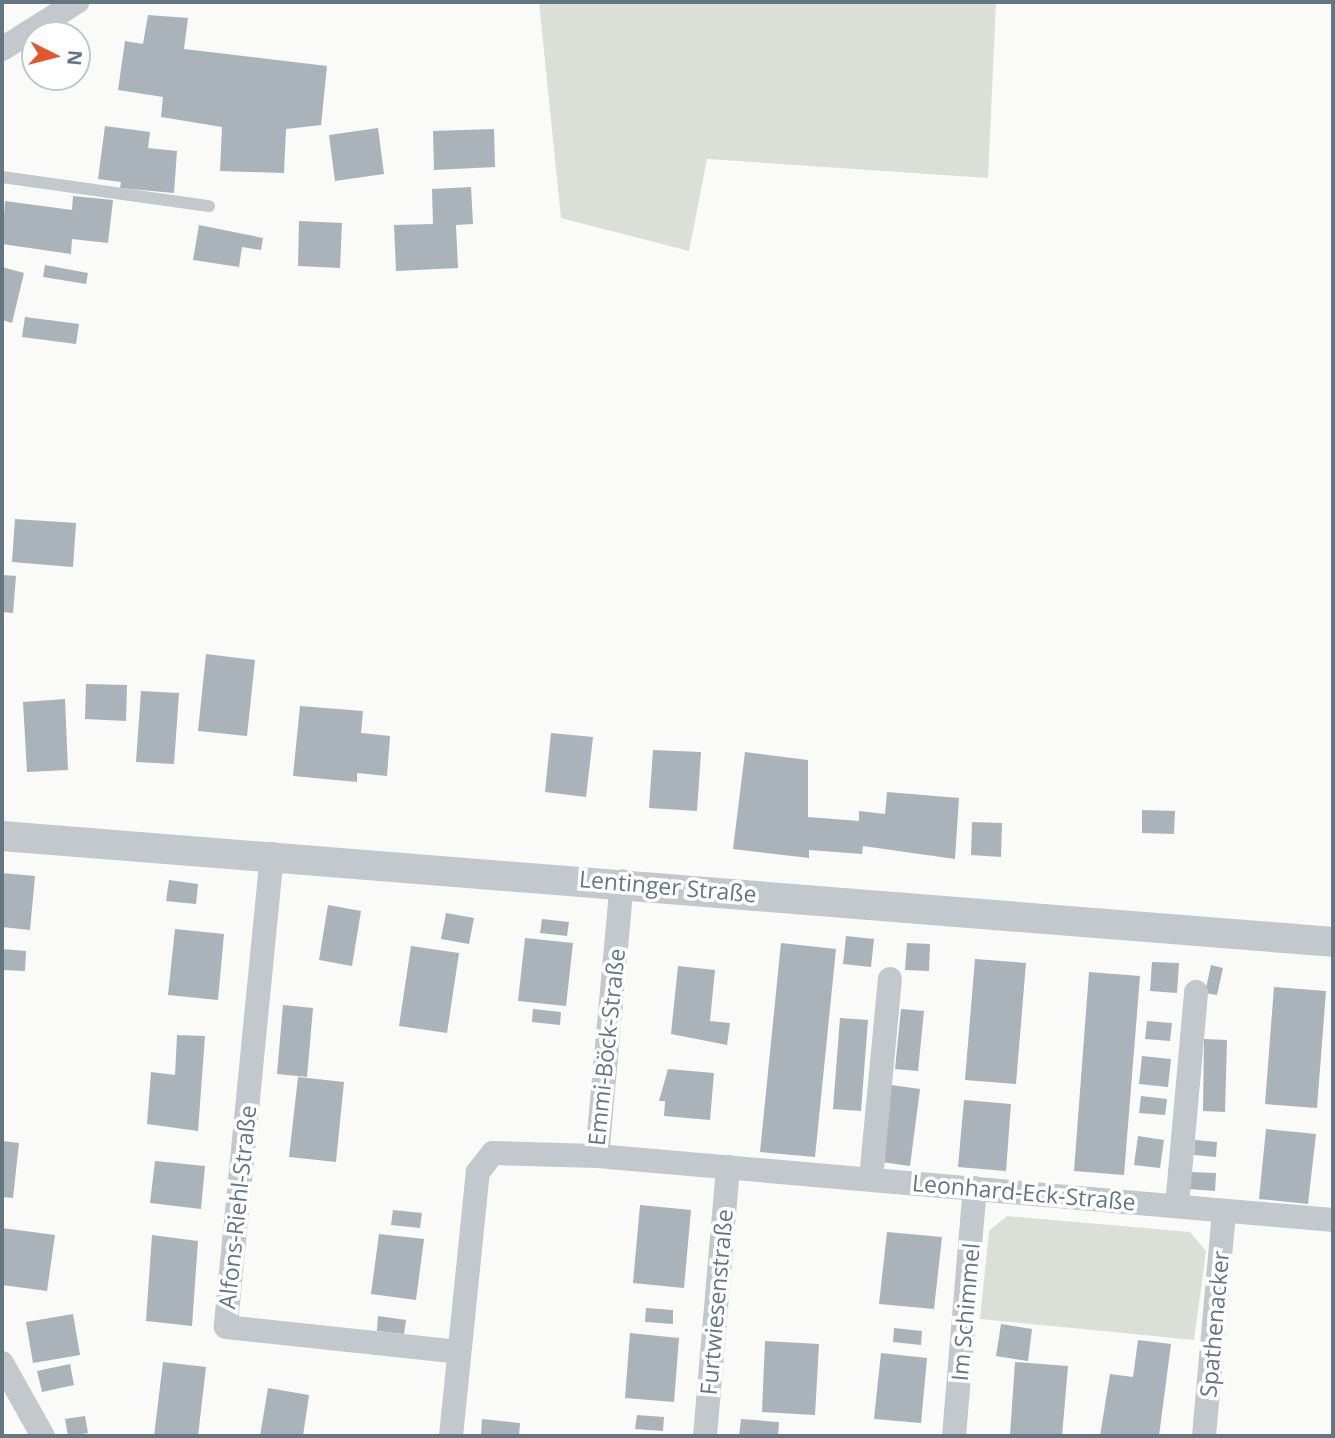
<!DOCTYPE html>
<meta charset="utf-8">
<style>
body{margin:0}
#map{position:relative;width:1335px;height:1438px;overflow:hidden;background:#fafaf8;font-family:"Open Sans",sans-serif}
div>[style]{position:absolute}
[style*='--x']{left:calc(var(--x)*1px);top:calc(var(--y)*1px);width:calc(var(--w)*1px);rotate:calc(var(--a)*1deg)}
.green>*{inset:0;background:#dadfd7}
.building>*{inset:0;background:#aab3b9}
.service>*{height:12px;margin:-6px;padding:0 6px;transform-origin:6px;border-radius:6px;background:#c3c8cc}
.minor>*{height:24px;margin:-12px;padding:0 12px;transform-origin:12px;border-radius:12px;background:#c3c8cc}
.tertiary>*{height:30px;margin:-15px;padding:0 15px;transform-origin:15px;border-radius:15px;background:#c3c8cc}
span{translate:-50% -50%;white-space:nowrap;text-align:center;line-height:1.15;-webkit-text-stroke:7px #fff;paint-order:stroke}
.street-label{font-size:23px;color:#657683}
.frame{position:absolute;inset:0;border:4px solid #657683;pointer-events:none}
.north{position:absolute;left:21px;top:21px;width:70px;height:70px;box-sizing:border-box;background:#fff;border:2px solid #c1c8cd;border-radius:50%;rotate:96deg;font-size:19px;font-weight:700;line-height:28px;text-align:center;color:#657683}
.north::after{content:'';display:block;margin:auto;width:24px;height:32px;background:#e4572e;clip-path:polygon(50% 0,100% 100%,50% 72%,0 100%)}
</style>
<div id="map">
<div class="green">
<i style="clip-path:polygon(539px 2px,996px 2px,988px 178px,707px 159px,689px 251px,561px 218px)"></i>
<i style="clip-path:polygon(1007px 1216px,1190px 1232px,1206px 1251px,1194px 1340px,980px 1319px,989px 1231px)"></i>
</div>
<div class="building">
<i style="clip-path:polygon(148px 15px,188px 18px,184px 49px,327px 66px,321px 125px,286px 129px,284px 173px,220px 171px,222px 127px,161px 117px,163px 97px,118px 90px,125px 41px,143px 44px)"></i>
<i style="clip-path:polygon(105px 126px,150px 132px,148px 148px,177px 151px,174px 193px,120px 188px,121px 182px,98px 179px)"></i>
<i style="clip-path:polygon(378px 128px,384px 174px,335px 181px,329px 135px)"></i>
<i style="clip-path:polygon(494px 129px,495px 167px,434px 170px,433px 131px)"></i>
<i style="clip-path:polygon(471px 187px,473px 224px,456px 225px,458px 268px,396px 271px,394px 225px,433px 224px,432px 189px)"></i>
<i style="clip-path:polygon(73px 196px,113px 200px,108px 243px,72px 239px,71px 254px,2px 244px,5px 201px,72px 210px)"></i>
<i style="clip-path:polygon(299px 221px,342px 223px,340px 268px,298px 266px)"></i>
<i style="clip-path:polygon(199px 225px,263px 238px,261px 250px,242px 247px,239px 267px,193px 260px)"></i>
<i style="clip-path:polygon(45px 265px,88px 273px,86px 284px,43px 277px)"></i>
<i style="clip-path:polygon(2px 267px,24px 273px,12px 323px,2px 320px)"></i>
<i style="clip-path:polygon(25px 317px,79px 324px,76px 344px,22px 337px)"></i>
<i style="clip-path:polygon(15px 519px,76px 523px,73px 567px,12px 562px)"></i>
<i style="clip-path:polygon(2px 575px,16px 576px,13px 613px,2px 612px)"></i>
<i style="clip-path:polygon(206px 654px,255px 660px,247px 736px,198px 731px)"></i>
<i style="clip-path:polygon(86px 684px,127px 685px,126px 721px,85px 719px)"></i>
<i style="clip-path:polygon(141px 691px,179px 693px,174px 764px,136px 762px)"></i>
<i style="clip-path:polygon(65px 699px,68px 770px,27px 772px,23px 702px)"></i>
<i style="clip-path:polygon(300px 706px,363px 711px,361px 733px,390px 736px,387px 776px,357px 773px,357px 782px,293px 776px)"></i>
<i style="clip-path:polygon(551px 733px,593px 737px,586px 797px,545px 792px)"></i>
<i style="clip-path:polygon(653px 750px,701px 752px,697px 811px,649px 808px)"></i>
<i style="clip-path:polygon(745px 752px,808px 760px,808px 817px,859px 821px,859px 811px,885px 814px,887px 792px,959px 798px,955px 859px,863px 846px,862px 854px,809px 850px,809px 858px,733px 849px)"></i>
<i style="clip-path:polygon(1142px 810px,1175px 811px,1174px 834px,1142px 833px)"></i>
<i style="clip-path:polygon(972px 822px,1002px 823px,1001px 857px,971px 855px)"></i>
<i style="clip-path:polygon(2px 873px,35px 876px,30px 930px,2px 927px)"></i>
<i style="clip-path:polygon(169px 880px,198px 884px,196px 904px,166px 901px)"></i>
<i style="clip-path:polygon(328px 905px,361px 911px,352px 966px,319px 960px)"></i>
<i style="clip-path:polygon(446px 913px,474px 918px,469px 944px,441px 939px)"></i>
<i style="clip-path:polygon(542px 919px,569px 922px,567px 936px,540px 933px)"></i>
<i style="clip-path:polygon(175px 929px,224px 934px,218px 1000px,168px 995px)"></i>
<i style="clip-path:polygon(846px 936px,874px 939px,871px 967px,843px 964px)"></i>
<i style="clip-path:polygon(525px 938px,573px 943px,566px 1006px,518px 1001px)"></i>
<i style="clip-path:polygon(781px 943px,836px 949px,815px 1157px,760px 1152px)"></i>
<i style="clip-path:polygon(907px 943px,930px 944px,929px 971px,905px 970px)"></i>
<i style="clip-path:polygon(411px 946px,459px 953px,447px 1033px,399px 1026px)"></i>
<i style="clip-path:polygon(2px 949px,26px 951px,25px 971px,2px 970px)"></i>
<i style="clip-path:polygon(975px 959px,1026px 963px,1016px 1084px,965px 1080px)"></i>
<i style="clip-path:polygon(1152px 962px,1179px 963px,1177px 993px,1150px 991px)"></i>
<i style="clip-path:polygon(1211px 965px,1223px 968px,1217px 995px,1205px 993px)"></i>
<i style="clip-path:polygon(678px 966px,715px 970px,710px 1021px,730px 1023px,727px 1045px,671px 1034px)"></i>
<i style="clip-path:polygon(1089px 972px,1140px 976px,1124px 1175px,1074px 1171px)"></i>
<i style="clip-path:polygon(1274px 987px,1326px 991px,1317px 1108px,1265px 1104px)"></i>
<i style="clip-path:polygon(283px 1005px,313px 1008px,307px 1077px,277px 1074px)"></i>
<i style="clip-path:polygon(533px 1009px,561px 1012px,560px 1025px,532px 1022px)"></i>
<i style="clip-path:polygon(901px 1009px,924px 1011px,918px 1071px,895px 1069px)"></i>
<i style="clip-path:polygon(840px 1018px,868px 1020px,861px 1111px,833px 1109px)"></i>
<i style="clip-path:polygon(1147px 1021px,1172px 1023px,1170px 1041px,1145px 1039px)"></i>
<i style="clip-path:polygon(177px 1035px,205px 1036px,198px 1131px,147px 1124px,151px 1072px,175px 1075px)"></i>
<i style="clip-path:polygon(1204px 1039px,1227px 1040px,1225px 1112px,1203px 1111px)"></i>
<i style="clip-path:polygon(1142px 1056px,1171px 1059px,1168px 1087px,1139px 1084px)"></i>
<i style="clip-path:polygon(668px 1069px,714px 1073px,710px 1120px,664px 1116px,665px 1101px,659px 1101px)"></i>
<i style="clip-path:polygon(298px 1077px,344px 1082px,336px 1162px,289px 1157px)"></i>
<i style="clip-path:polygon(891px 1085px,920px 1089px,910px 1166px,881px 1162px)"></i>
<i style="clip-path:polygon(1141px 1096px,1167px 1099px,1165px 1115px,1139px 1113px)"></i>
<i style="clip-path:polygon(964px 1100px,1011px 1104px,1006px 1171px,958px 1167px)"></i>
<i style="clip-path:polygon(1266px 1129px,1316px 1134px,1308px 1204px,1259px 1199px)"></i>
<i style="clip-path:polygon(1138px 1136px,1164px 1140px,1160px 1168px,1134px 1165px)"></i>
<i style="clip-path:polygon(1195px 1140px,1217px 1142px,1216px 1157px,1194px 1155px)"></i>
<i style="clip-path:polygon(2px 1141px,19px 1143px,13px 1198px,2px 1197px)"></i>
<i style="clip-path:polygon(155px 1161px,205px 1166px,201px 1209px,150px 1203px)"></i>
<i style="clip-path:polygon(1190px 1172px,1216px 1173px,1215px 1191px,1189px 1189px)"></i>
<i style="clip-path:polygon(640px 1205px,691px 1210px,684px 1288px,633px 1283px)"></i>
<i style="clip-path:polygon(393px 1210px,422px 1213px,420px 1228px,391px 1225px)"></i>
<i style="clip-path:polygon(2px 1228px,55px 1235px,47px 1291px,2px 1285px)"></i>
<i style="clip-path:polygon(887px 1232px,942px 1237px,934px 1309px,879px 1304px)"></i>
<i style="clip-path:polygon(379px 1234px,424px 1239px,416px 1300px,371px 1294px)"></i>
<i style="clip-path:polygon(152px 1235px,198px 1241px,192px 1326px,146px 1321px)"></i>
<i style="clip-path:polygon(646px 1308px,673px 1310px,673px 1324px,645px 1322px)"></i>
<i style="clip-path:polygon(73px 1314px,80px 1355px,33px 1363px,26px 1322px)"></i>
<i style="clip-path:polygon(378px 1316px,406px 1320px,404px 1334px,377px 1331px)"></i>
<i style="clip-path:polygon(1001px 1324px,1032px 1329px,1028px 1361px,996px 1356px)"></i>
<i style="clip-path:polygon(894px 1328px,922px 1331px,921px 1345px,893px 1342px)"></i>
<i style="clip-path:polygon(630px 1333px,679px 1338px,674px 1402px,625px 1398px)"></i>
<i style="clip-path:polygon(1138px 1340px,1171px 1344px,1159px 1436px,1100px 1436px,1110px 1374px,1133px 1377px)"></i>
<i style="clip-path:polygon(765px 1341px,819px 1344px,815px 1415px,762px 1412px)"></i>
<i style="clip-path:polygon(881px 1353px,927px 1358px,921px 1423px,874px 1419px)"></i>
<i style="clip-path:polygon(163px 1362px,206px 1367px,198px 1436px,154px 1436px)"></i>
<i style="clip-path:polygon(1015px 1362px,1068px 1366px,1062px 1436px,1010px 1435px)"></i>
<i style="clip-path:polygon(70px 1364px,74px 1385px,42px 1392px,37px 1371px)"></i>
<i style="clip-path:polygon(268px 1388px,309px 1395px,303px 1436px,260px 1436px)"></i>
<i style="clip-path:polygon(637px 1415px,664px 1417px,663px 1431px,635px 1429px)"></i>
<i style="clip-path:polygon(85px 1416px,88px 1433px,68px 1436px,65px 1419px)"></i>
<i style="clip-path:polygon(482px 1419px,520px 1423px,519px 1436px,481px 1436px)"></i>
<i style="clip-path:polygon(741px 1419px,779px 1422px,778px 1436px,739px 1436px)"></i>
</div>
<div class="service">
<i style="--x:2;--y:177;--w:209;--a:8"></i>
</div>
<div class="minor">
<i style="--x:2;--y:49;--w:89;--a:-32.1"></i>
<i style="--x:272;--y:854;--w:475;--a:95.6"></i>
<i style="--x:226;--y:1327;--w:234;--a:6.1"></i>
<i style="--x:597;--y:1156;--w:739;--a:4.97"></i>
<i style="--x:871;--y:1179;--w:201;--a:-84.6"></i>
<i style="--x:1177;--y:1206;--w:215;--a:-84.9"></i>
<i style="--x:2;--y:1363;--w:84;--a:60.7"></i>
<i style="--x:451;--y:1436;--w:265;--a:-84.2"></i>
<i style="--x:478;--y:1172;--w:24;--a:-52"></i>
<i style="--x:493;--y:1153;--w:104;--a:1.7"></i>
<i style="--x:597;--y:1156;--w:276;--a:-84.8"></i>
<i style="--x:705;--y:1436;--w:270;--a:-85.1"></i>
<i style="--x:954;--y:1436;--w:249;--a:-85.2"></i>
<i style="--x:1204;--y:1436;--w:226;--a:-84.9"></i>
</div>
<div class="tertiary">
<i style="--x:2;--y:836;--w:1335;--a:4.55"></i>
</div>
<div class="street-label">
<span style="left:668px;top:886px;rotate:5deg">Lentinger Straße</span>
<span style="left:606px;top:1047px;rotate:-84deg">Emmi-Böck-Straße</span>
<span style="left:1024px;top:1192px;rotate:5deg">Leonhard-Eck-Straße</span>
<span style="left:237px;top:1207px;rotate:-84deg">Alfons-Riehl-Straße</span>
<span style="left:716px;top:1302px;rotate:-85deg">Furtwiesenstraße</span>
<span style="left:965px;top:1312px;rotate:-85deg">Im Schimmel</span>
<span style="left:1214px;top:1324px;rotate:-85deg">Spathenacker</span>
</div>
<div class="frame"></div>
<div class="north">N</div>
</div>
